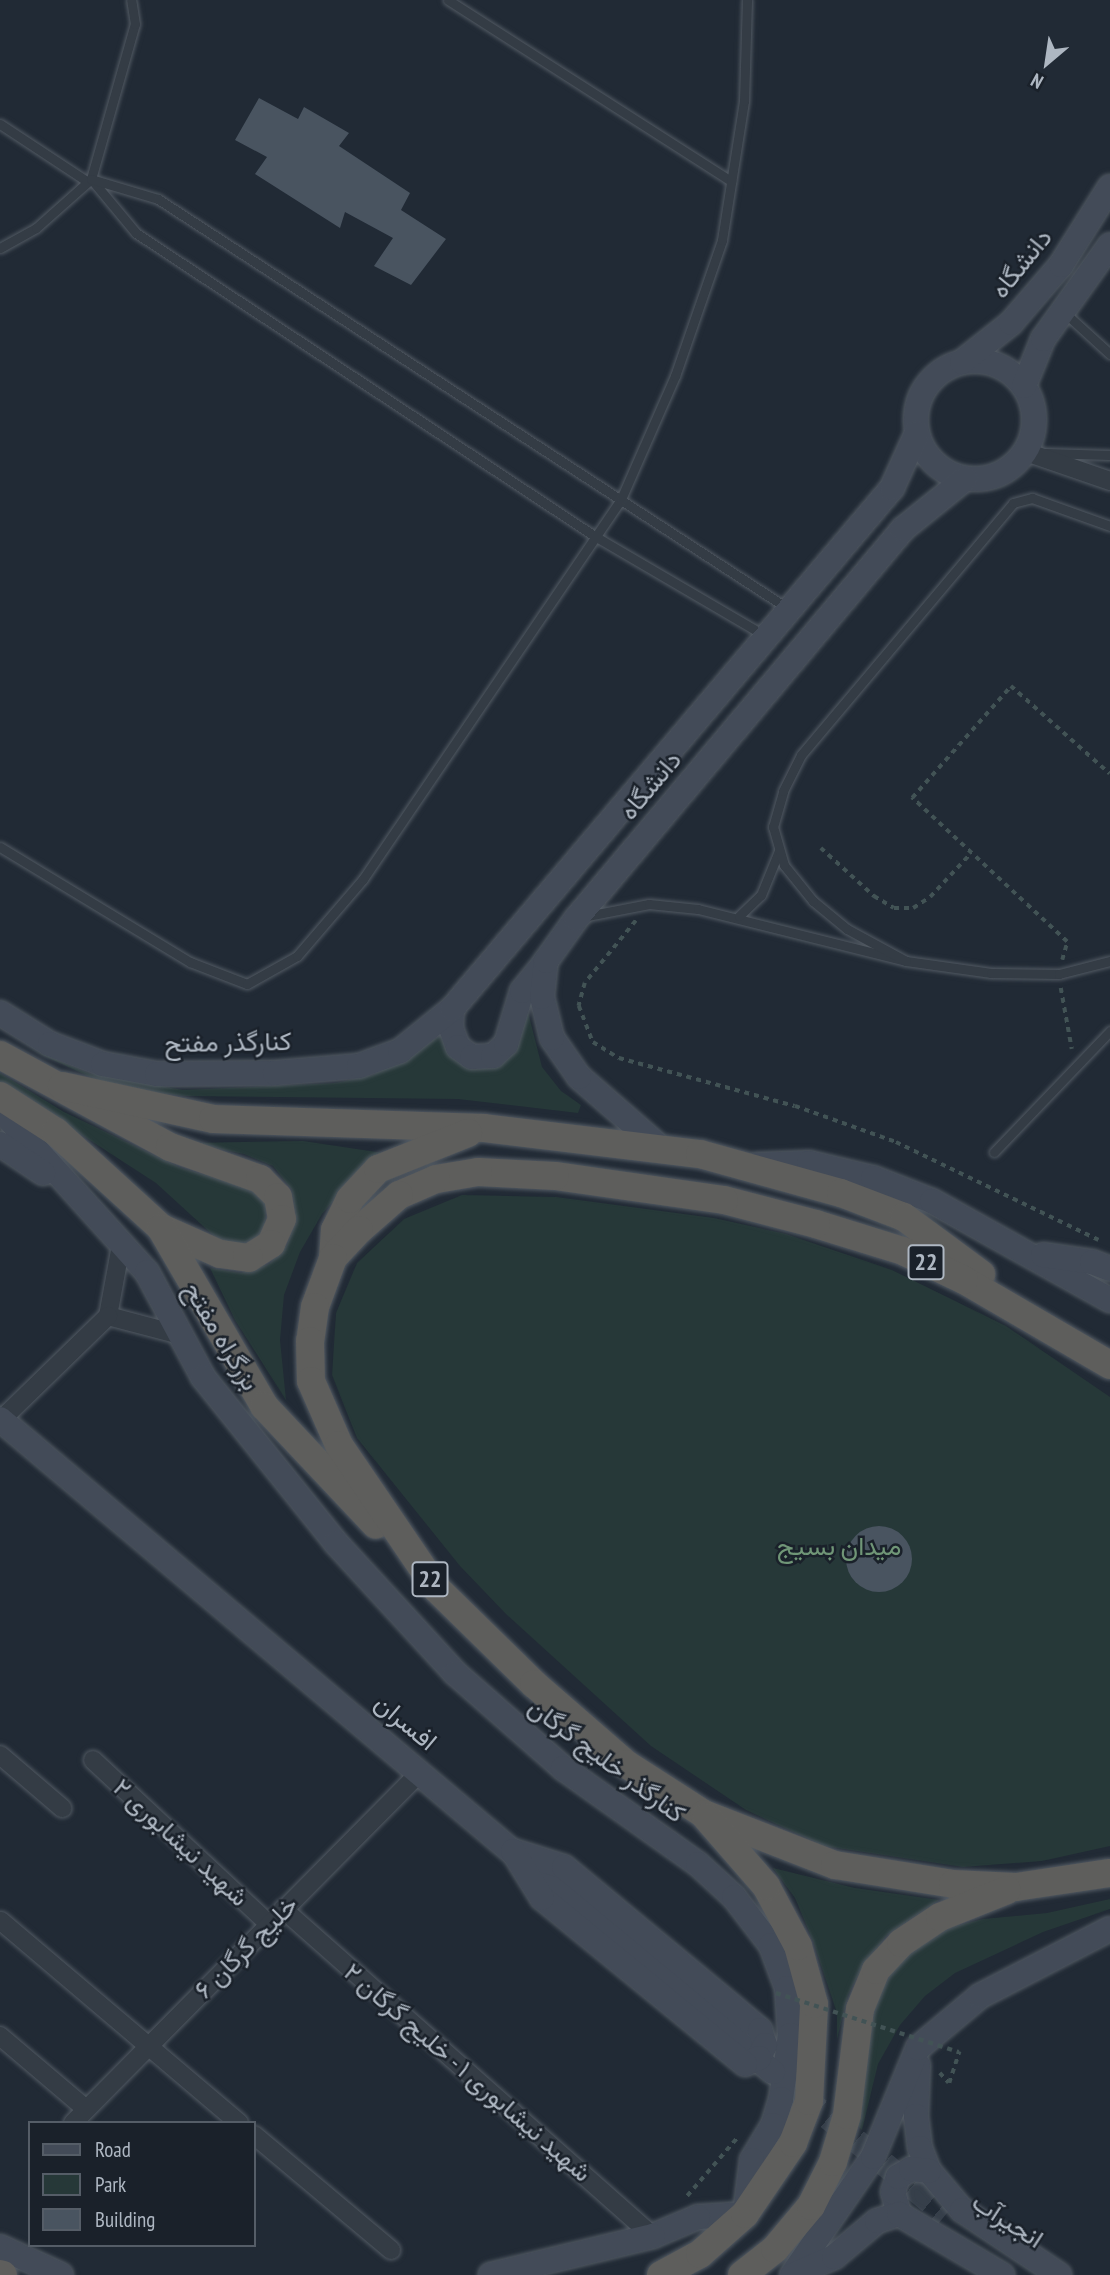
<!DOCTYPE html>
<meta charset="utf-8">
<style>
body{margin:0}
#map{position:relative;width:1110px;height:2275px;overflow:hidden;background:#212a35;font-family:"PT Sans Narrow",Vazirmatn,sans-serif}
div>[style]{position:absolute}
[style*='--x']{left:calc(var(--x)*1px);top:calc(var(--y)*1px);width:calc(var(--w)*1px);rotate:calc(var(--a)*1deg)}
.green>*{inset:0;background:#263838}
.building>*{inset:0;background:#495460}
.round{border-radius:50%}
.secondary-tunnel>*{height:24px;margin-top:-12px;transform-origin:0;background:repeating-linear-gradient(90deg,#363f4a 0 24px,transparent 0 36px)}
.path>*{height:3.5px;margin-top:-1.75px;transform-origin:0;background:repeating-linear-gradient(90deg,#425355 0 5px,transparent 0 10px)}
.roads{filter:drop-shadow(0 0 2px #525a63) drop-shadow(0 0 2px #525a63)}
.service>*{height:9px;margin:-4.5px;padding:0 4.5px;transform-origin:4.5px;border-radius:4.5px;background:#343c45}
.minor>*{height:18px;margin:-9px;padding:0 9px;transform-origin:9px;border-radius:9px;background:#343c45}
.secondary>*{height:24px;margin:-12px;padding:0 12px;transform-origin:12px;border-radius:12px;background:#434b58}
.secondary>.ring{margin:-12px;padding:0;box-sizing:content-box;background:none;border:24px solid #434b58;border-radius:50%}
.trunk>*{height:28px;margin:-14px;padding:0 14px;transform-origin:14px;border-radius:14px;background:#5e5e5c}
.path-bridge>*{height:3.5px;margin-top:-1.75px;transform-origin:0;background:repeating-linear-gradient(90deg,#425355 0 5px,transparent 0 10px)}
span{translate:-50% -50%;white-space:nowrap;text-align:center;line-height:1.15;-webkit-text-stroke:5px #1a212a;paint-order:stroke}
.shield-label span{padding:2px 5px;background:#1a212a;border:2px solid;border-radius:5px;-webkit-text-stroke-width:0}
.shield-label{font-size:24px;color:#aeb7c2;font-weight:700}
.street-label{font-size:26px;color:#aeb7c2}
.park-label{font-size:26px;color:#709677}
.legend{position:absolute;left:28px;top:2121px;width:228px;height:126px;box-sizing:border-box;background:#1a212a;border:2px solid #555d67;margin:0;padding:9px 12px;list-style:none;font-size:21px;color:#aeb7c2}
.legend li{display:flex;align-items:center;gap:14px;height:35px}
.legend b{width:35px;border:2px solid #555d67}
.north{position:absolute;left:1012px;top:28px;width:70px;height:70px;-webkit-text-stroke:5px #1a212a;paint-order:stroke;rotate:209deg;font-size:19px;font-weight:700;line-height:28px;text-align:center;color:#aeb7c2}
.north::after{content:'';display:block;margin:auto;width:24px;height:32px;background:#aeb7c2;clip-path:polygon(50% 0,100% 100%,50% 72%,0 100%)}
</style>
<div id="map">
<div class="green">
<i style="clip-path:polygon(527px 1008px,542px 1067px,561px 1091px,581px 1105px,578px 1113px,458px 1099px,185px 1096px,136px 1091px,90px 1077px,27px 1048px,91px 1074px,183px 1090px,335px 1083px,373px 1075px,443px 1034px,477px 1068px)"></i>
<i style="clip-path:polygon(0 1073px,64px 1112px,181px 1168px,255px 1189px,266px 1201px,265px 1230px,252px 1241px,234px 1245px,215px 1237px,156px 1183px,0 1082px)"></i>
<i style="clip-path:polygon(303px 1141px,390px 1154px,348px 1184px,322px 1214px,300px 1252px,284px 1295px,280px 1340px,286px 1400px,235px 1320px,210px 1268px,241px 1273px,269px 1264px,287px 1245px,296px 1217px,292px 1190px,273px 1166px,244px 1154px,189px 1143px)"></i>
<i style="clip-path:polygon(462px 1195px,556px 1197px,714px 1218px,786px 1234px,892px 1270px,1006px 1326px,1110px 1397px,1110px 1846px,1042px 1861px,963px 1867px,824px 1846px,746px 1810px,651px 1746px,506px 1614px,460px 1566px,357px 1438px,332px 1375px,336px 1313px,357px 1263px,404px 1219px)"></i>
<i style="clip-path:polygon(773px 1868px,855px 1888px,939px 1900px,887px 1935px,864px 1964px,848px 1995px,837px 2039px,837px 2013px,813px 1941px,795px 1898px)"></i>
<i style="clip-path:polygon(1110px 1899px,1110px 1909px,1043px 1932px,955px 1973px,925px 1996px,900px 2025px,878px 2064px,862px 2130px,858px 2126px,874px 2003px,894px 1969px,920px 1944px,947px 1928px,983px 1919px,1047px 1913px)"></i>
</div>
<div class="building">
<i style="clip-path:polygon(259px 98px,298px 119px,304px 107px,349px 133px,339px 146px,410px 193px,401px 210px,446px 239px,411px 285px,374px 266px,393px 238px,345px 212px,340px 228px,255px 174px,267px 157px,235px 140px)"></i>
<i class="round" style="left:846px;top:1526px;width:66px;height:66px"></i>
</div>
<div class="secondary-tunnel">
<i style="--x:773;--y:2072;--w:224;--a:39.6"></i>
</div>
<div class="path">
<i style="--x:821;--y:848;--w:72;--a:42.2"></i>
<i style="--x:874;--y:896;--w:23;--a:31"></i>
<i style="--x:894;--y:908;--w:19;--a:0"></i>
<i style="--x:913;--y:908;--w:20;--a:-33"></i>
<i style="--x:930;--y:897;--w:60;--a:-47"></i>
<i style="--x:636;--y:921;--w:80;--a:129.4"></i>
<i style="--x:585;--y:983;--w:24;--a:105"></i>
<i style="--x:579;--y:1006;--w:39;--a:69"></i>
<i style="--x:593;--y:1042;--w:31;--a:32"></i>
<i style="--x:619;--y:1058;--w:182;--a:15.3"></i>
<i style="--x:795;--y:1106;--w:107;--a:19.6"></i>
<i style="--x:896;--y:1142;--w:225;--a:25.8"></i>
<i style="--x:1062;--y:960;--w:19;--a:-74"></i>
<i style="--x:1067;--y:942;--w:212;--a:-137.1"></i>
<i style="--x:912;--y:798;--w:149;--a:-48.5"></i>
<i style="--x:1011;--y:686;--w:132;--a:41.6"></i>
<i style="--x:1061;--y:988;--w:62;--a:79.8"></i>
<i style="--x:940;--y:2073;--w:13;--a:48"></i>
<i style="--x:949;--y:2083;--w:33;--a:-72"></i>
<i style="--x:687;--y:2196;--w:77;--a:-49.2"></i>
</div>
<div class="roads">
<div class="service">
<i style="--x:448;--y:0;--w:336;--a:32.6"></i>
<i style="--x:0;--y:124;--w:105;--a:33.4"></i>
<i style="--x:0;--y:248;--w:41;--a:-29.1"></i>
<i style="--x:36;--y:228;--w:74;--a:-41.7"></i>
<i style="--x:91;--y:179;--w:161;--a:-74.2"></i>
<i style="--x:135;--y:24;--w:24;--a:-99"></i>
<i style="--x:1065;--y:313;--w:61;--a:42.3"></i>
<i style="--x:1045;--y:453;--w:65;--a:1.8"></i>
<i style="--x:764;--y:635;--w:194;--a:-149.7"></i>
<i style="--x:596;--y:537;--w:551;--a:-146.54"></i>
<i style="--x:136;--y:233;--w:70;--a:-129.8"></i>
<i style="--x:91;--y:179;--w:70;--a:16.6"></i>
<i style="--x:158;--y:199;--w:750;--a:33.03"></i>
<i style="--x:0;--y:847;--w:222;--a:31.2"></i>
<i style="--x:190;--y:962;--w:61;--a:21.1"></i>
<i style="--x:247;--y:984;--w:57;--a:-29.2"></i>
<i style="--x:297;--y:956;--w:101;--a:-49.4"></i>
<i style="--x:363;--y:879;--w:459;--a:-55.8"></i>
<i style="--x:621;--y:499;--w:134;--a:-66.3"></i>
<i style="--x:675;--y:376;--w:144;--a:-70.9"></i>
<i style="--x:722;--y:240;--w:141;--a:-81"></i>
<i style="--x:744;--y:101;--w:101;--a:-88.3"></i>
<i style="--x:587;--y:916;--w:63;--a:-11"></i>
<i style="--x:649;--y:904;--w:49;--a:5.8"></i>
<i style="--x:698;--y:909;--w:214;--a:14"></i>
<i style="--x:906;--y:961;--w:86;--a:8"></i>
<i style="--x:991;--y:973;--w:68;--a:0.8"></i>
<i style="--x:1059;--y:974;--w:53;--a:-14.3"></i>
<i style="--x:739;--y:916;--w:30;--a:-44"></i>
<i style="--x:761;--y:895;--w:48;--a:-67.8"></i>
<i style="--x:906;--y:961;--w:67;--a:-151.5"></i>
<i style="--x:847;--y:929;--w:44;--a:-140.5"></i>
<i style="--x:813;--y:901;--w:46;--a:-128.9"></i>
<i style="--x:784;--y:865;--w:40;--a:-106"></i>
<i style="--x:773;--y:827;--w:37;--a:-74"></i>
<i style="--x:783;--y:791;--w:40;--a:-63.4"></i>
<i style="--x:801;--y:755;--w:329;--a:-49.9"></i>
<i style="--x:1013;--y:503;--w:20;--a:-15"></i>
<i style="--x:1032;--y:498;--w:83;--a:19.7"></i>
<i style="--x:994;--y:1152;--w:168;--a:-46.2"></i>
</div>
<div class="minor">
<i style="--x:1026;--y:452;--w:89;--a:19"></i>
<i style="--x:108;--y:1316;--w:74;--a:14.8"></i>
<i style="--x:108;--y:1316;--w:72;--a:-79.6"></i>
<i style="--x:0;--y:1421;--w:151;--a:-44.2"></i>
<i style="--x:0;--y:1755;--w:82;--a:40.5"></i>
<i style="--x:93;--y:1760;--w:241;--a:43"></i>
<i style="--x:283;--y:1909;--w:494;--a:41.5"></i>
<i style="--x:1;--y:1921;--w:312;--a:40.3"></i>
<i style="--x:0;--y:2036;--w:111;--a:40.3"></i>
<i style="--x:73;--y:2123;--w:494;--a:-45.3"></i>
<i style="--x:254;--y:2135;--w:179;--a:40"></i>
</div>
<div class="secondary">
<i class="ring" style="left:916px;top:361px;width:94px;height:94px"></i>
<i style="--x:962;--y:362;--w:63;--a:-38.5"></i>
<i style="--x:1011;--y:323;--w:77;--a:-49.2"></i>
<i style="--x:1061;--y:265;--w:92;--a:-57.9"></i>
<i style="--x:1024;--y:386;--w:51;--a:-68"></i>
<i style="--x:1043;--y:339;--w:115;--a:-54.5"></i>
<i style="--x:452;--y:1009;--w:19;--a:93"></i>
<i style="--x:451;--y:1028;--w:20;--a:70"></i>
<i style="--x:458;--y:1047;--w:17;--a:36"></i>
<i style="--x:472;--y:1057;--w:21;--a:-3"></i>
<i style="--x:493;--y:1056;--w:18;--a:-43"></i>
<i style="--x:506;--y:1044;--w:55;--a:-73.2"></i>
<i style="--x:522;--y:991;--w:38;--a:-51"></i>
<i style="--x:0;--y:1013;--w:59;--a:31.8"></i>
<i style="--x:50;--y:1044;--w:57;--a:20.7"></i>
<i style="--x:103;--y:1064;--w:55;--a:10.5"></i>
<i style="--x:157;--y:1074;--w:118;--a:-0.5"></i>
<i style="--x:275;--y:1073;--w:84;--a:-4.8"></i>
<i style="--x:359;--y:1066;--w:44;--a:-20.1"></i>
<i style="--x:400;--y:1051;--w:67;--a:-38.9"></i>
<i style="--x:452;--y:1009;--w:682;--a:-49.82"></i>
<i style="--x:892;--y:488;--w:60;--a:-65.6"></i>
<i style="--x:0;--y:1109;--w:219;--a:48"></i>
<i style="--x:147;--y:1272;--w:119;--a:61.9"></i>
<i style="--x:203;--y:1377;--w:213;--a:51.3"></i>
<i style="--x:336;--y:1543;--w:176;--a:47.5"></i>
<i style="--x:455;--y:1673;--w:144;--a:41.3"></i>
<i style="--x:563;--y:1768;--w:166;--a:35.4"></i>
<i style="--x:698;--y:1864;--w:49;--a:42.5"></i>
<i style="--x:734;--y:1897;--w:61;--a:52.4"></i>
<i style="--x:771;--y:1945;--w:46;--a:69.6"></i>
<i style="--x:787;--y:1988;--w:47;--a:86.3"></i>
<i style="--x:790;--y:2035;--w:65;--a:98"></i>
<i style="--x:781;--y:2099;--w:27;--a:107"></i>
<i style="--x:773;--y:2125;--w:41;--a:121"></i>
<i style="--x:752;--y:2160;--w:54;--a:97.4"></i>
<i style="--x:745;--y:2214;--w:47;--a:176.3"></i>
<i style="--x:698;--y:2217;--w:49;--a:157.1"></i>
<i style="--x:653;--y:2236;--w:167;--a:166.5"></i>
<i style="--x:0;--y:1144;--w:52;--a:34"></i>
<i style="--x:663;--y:1150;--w:111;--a:-139"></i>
<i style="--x:579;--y:1077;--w:47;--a:-124.7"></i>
<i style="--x:552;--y:1038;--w:42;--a:-103.7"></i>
<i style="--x:542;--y:997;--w:36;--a:-84"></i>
<i style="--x:546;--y:961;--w:52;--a:-54.5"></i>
<i style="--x:576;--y:919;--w:509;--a:-50.02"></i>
<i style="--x:903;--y:529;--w:80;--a:-38.9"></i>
<i style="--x:757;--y:1165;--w:52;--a:-2.2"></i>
<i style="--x:809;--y:1163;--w:66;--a:13.2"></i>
<i style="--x:873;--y:1178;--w:63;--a:21.3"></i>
<i style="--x:932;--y:1201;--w:204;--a:29.1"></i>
<i style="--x:1043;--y:1255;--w:49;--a:8.1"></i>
<i style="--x:1092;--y:1262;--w:19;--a:21"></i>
<i style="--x:0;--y:1419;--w:1012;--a:40.19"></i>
<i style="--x:513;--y:1851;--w:53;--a:17.4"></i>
<i style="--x:564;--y:1867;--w:255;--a:39.7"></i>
<i style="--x:760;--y:2030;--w:16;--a:72"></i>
<i style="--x:765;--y:2045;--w:14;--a:115"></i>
<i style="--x:759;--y:2058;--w:15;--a:157"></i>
<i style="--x:745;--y:2064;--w:262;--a:-140.7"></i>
<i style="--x:542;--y:1898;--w:55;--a:-121.7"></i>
<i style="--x:918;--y:2065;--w:51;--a:92.2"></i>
<i style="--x:916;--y:2116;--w:32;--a:83"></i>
<i style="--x:920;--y:2148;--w:25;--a:69"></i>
<i style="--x:929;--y:2171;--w:51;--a:49.8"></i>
<i style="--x:962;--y:2210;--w:117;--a:33.8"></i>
<i style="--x:899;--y:2214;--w:23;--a:-105"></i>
<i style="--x:893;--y:2192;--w:16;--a:-72"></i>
<i style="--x:898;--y:2177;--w:15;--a:-32"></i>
<i style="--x:911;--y:2169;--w:18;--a:6"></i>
<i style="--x:0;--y:2247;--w:67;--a:24.7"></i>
<i style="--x:792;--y:2275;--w:143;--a:-55.5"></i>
<i style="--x:873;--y:2157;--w:118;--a:-67.6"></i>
<i style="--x:918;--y:2048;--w:81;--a:-40"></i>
<i style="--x:980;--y:1996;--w:146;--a:-27.3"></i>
<i style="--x:793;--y:2275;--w:45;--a:-23.7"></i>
<i style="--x:834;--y:2257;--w:56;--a:-39.9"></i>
<i style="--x:877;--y:2221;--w:23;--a:-18"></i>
<i style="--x:899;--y:2214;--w:120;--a:30.6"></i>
</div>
<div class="trunk">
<i style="--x:0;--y:1055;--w:193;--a:28.4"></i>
<i style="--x:170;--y:1147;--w:96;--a:19.6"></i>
<i style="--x:260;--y:1179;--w:25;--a:45"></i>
<i style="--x:278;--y:1197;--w:22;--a:80"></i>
<i style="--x:282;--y:1219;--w:27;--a:114"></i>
<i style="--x:271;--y:1244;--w:26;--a:148"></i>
<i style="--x:249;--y:1258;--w:29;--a:-172"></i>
<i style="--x:220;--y:1254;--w:64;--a:-156.2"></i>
<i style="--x:62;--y:1086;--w:155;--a:12.3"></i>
<i style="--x:213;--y:1119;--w:271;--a:1.9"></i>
<i style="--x:484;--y:1128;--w:218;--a:6.9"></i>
<i style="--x:700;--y:1154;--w:146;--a:15.5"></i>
<i style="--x:841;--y:1193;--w:67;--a:20.9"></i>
<i style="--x:904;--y:1217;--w:96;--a:36.5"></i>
<i style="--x:0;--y:1096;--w:67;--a:32.7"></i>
<i style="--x:56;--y:1132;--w:142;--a:42.4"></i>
<i style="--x:161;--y:1228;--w:206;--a:59.9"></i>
<i style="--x:264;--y:1406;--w:163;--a:46.7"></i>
<i style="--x:333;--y:1258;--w:28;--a:-86"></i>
<i style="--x:335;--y:1230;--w:34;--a:-64"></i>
<i style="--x:350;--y:1199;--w:41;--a:-47"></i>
<i style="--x:378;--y:1169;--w:97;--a:-21.8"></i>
<i style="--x:1110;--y:1365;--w:169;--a:-149.8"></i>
<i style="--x:964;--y:1280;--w:68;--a:-154.6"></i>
<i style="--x:903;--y:1251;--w:91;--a:-162.8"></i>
<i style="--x:816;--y:1224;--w:95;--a:-165.4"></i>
<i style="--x:724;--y:1200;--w:171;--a:-171.9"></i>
<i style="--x:555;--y:1176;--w:77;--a:-177"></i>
<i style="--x:478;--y:1172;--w:43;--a:170.5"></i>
<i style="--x:436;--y:1179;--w:40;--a:156.6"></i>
<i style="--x:399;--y:1195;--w:53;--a:138.8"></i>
<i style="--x:359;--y:1230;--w:38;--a:133"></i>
<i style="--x:333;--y:1258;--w:52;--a:110.2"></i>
<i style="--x:315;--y:1307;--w:34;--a:98"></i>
<i style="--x:310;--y:1341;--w:40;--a:88.6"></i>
<i style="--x:311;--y:1381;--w:70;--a:66.4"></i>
<i style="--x:339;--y:1445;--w:174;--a:55.8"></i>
<i style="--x:437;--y:1589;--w:136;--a:44.4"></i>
<i style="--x:534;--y:1684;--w:122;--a:41"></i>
<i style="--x:626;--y:1764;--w:93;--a:32.7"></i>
<i style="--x:704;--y:1814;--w:141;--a:21.3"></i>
<i style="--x:835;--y:1865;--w:120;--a:9.1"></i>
<i style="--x:953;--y:1884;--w:63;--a:2.7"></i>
<i style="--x:1016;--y:1887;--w:95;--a:-8.5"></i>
<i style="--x:0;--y:2274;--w:3;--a:18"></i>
<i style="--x:661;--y:2275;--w:44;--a:-28.3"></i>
<i style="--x:700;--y:2254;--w:60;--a:-41.6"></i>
<i style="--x:745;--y:2214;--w:86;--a:-55.9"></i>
<i style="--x:793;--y:2143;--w:45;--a:-69.1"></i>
<i style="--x:809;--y:2101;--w:97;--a:-87"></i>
<i style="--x:814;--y:2004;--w:60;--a:-105.4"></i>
<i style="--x:798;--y:1946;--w:68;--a:-118.1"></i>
<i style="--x:766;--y:1886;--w:91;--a:-131"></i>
<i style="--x:742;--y:2275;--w:42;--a:-38.2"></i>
<i style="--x:775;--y:2249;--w:56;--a:-50.1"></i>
<i style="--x:811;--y:2206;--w:49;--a:-63.4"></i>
<i style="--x:833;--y:2162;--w:49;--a:-73.4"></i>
<i style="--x:847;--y:2115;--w:107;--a:-83"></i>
<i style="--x:860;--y:2009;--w:42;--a:-67.7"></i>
<i style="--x:876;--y:1970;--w:37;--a:-47"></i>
<i style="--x:901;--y:1943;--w:47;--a:-33.7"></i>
<i style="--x:940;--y:1917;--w:72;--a:-21.9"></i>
</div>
</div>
<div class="path-bridge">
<i style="--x:776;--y:1993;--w:192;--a:17.9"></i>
</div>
<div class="shield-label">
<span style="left:926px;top:1262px">22</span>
<span style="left:430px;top:1579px">22</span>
</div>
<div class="street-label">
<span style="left:1021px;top:263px;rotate:-51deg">دانشگاه</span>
<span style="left:650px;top:785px;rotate:-50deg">دانشگاه</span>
<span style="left:228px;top:1042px;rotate:-1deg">کنارگذر مفتح</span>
<span style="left:222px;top:1336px;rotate:59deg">بزرگراه مفتح</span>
<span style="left:406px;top:1722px;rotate:40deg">افسران</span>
<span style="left:607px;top:1760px;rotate:37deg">کنارگذر خلیج گرگان</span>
<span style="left:181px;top:1842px;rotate:43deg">شهید نیشابوری ۲</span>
<span style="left:246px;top:1947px;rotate:-45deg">خلیج گرگان ۶</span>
<span style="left:468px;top:2072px;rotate:41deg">شهید نیشابوری ۱ - خلیج گرگان ۲</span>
<span style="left:1008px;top:2220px;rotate:33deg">انجیرآب</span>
</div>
<div class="park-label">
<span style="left:839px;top:1546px">میدان بسیج</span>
</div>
<ul class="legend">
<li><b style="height:9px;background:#434b58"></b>Road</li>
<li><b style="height:19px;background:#263838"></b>Park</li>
<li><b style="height:19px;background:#495460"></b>Building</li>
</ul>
<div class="north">N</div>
</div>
